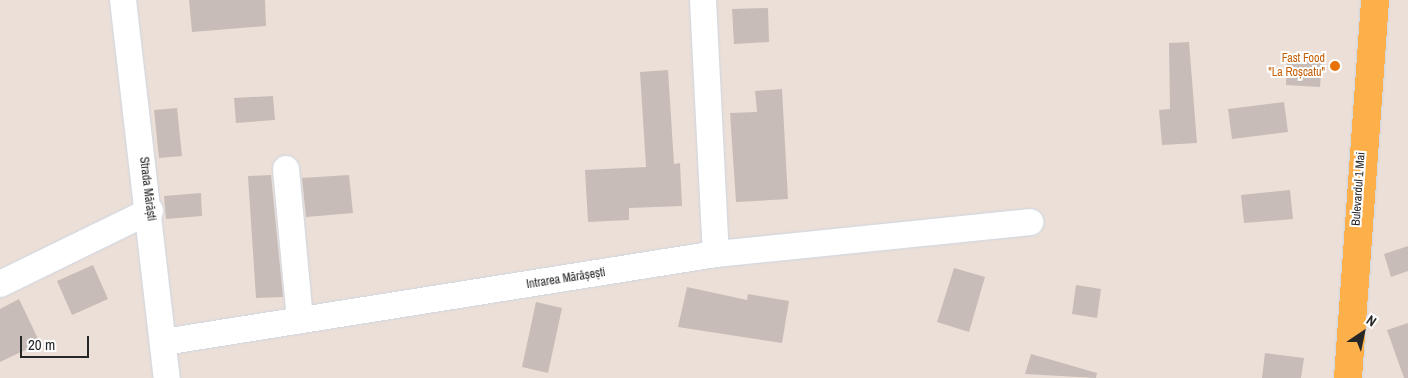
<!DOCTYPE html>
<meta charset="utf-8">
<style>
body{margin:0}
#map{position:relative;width:1408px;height:378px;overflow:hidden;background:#ecdfd7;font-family:"Archivo Narrow",sans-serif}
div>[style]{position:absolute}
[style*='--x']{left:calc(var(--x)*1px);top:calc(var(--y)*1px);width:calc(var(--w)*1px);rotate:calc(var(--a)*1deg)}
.building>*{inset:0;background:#c7bcb7}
.roads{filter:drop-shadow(0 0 1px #ccd5e2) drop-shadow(0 0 1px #ccd5e2)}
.minor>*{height:26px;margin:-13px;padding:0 13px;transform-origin:13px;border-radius:13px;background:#fff}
.major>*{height:28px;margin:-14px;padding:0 14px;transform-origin:14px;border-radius:14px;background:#fdb04a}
.dots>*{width:14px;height:14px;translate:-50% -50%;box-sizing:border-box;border:2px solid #fff;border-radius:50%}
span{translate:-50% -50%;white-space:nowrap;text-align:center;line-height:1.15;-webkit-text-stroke:4px #fff;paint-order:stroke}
.food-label{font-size:12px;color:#c56008}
.right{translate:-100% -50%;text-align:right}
.street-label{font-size:12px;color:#272727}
.north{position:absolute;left:1338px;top:308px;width:50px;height:50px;-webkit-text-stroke:4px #fff;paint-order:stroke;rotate:34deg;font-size:14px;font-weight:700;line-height:20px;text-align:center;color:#272727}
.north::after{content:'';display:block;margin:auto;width:18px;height:22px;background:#272727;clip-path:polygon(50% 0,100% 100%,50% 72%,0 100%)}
.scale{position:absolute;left:20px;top:336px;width:69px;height:22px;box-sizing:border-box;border:2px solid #272727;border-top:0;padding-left:6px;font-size:15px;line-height:18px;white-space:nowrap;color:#272727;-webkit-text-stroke:4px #fff;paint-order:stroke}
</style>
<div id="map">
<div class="building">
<i style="clip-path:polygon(189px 0,265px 0,266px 26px,192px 32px)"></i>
<i style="clip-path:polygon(768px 8px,769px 42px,734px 44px,732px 9px)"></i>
<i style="clip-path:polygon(1189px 42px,1197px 143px,1162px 145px,1159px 110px,1170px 109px,1169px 43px)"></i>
<i style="clip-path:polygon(1287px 58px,1322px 60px,1320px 87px,1286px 85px)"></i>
<i style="clip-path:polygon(668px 70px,674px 164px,680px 163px,682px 206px,629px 208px,629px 220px,588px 222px,585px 170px,646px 167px,640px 72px)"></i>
<i style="clip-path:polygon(782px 89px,788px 199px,736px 202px,730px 113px,757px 112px,755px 91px)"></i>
<i style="clip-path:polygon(273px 96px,275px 120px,236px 123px,234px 98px)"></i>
<i style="clip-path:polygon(1284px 102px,1288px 132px,1232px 139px,1228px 109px)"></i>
<i style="clip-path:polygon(177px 108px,182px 156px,159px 158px,154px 110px)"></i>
<i style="clip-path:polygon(271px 175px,283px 297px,256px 298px,248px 176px)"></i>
<i style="clip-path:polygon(349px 175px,353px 213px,306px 217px,302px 178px)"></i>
<i style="clip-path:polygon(1290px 190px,1293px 219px,1244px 223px,1241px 195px)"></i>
<i style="clip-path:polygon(201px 193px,202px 216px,166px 219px,164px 196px)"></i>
<i style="clip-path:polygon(1408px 246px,1408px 271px,1391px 277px,1384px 254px)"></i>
<i style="clip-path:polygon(93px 265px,108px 299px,72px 315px,57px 281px)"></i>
<i style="clip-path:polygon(954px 268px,985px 277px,969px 332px,937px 322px)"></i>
<i style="clip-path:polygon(1076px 285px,1101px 289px,1097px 318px,1072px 314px)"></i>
<i style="clip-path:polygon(687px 287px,747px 300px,748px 294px,789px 301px,782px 343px,678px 327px)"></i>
<i style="clip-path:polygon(19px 299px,40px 343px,0 362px,0 309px)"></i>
<i style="clip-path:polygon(536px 302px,562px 308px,548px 373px,522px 367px)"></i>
<i style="clip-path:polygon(1408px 323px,1408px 378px,1404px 378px,1387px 330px)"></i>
<i style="clip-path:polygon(1265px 353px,1304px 358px,1301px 378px,1262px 378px)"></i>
<i style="clip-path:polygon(1031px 354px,1097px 373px,1096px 378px,1025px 374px)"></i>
</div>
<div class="roads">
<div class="minor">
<i style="--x:123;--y:0;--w:381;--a:83.4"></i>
<i style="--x:703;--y:0;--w:254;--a:87.1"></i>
<i style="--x:286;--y:169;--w:152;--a:84.7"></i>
<i style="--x:0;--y:284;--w:167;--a:-26"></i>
<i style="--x:164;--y:342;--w:559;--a:-9.06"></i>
<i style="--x:716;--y:254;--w:316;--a:-5.8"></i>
</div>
<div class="major">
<i style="--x:1348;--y:378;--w:379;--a:-85.9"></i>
</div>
</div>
<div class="dots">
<i style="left:1335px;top:66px;background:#e8710a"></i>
</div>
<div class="food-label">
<span class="right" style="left:1325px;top:66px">Fast Food<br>"La Roșcatu"</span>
</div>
<div class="street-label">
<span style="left:147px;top:189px;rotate:83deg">Strada Mărăști</span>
<span style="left:1359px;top:189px;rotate:-86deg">Bulevardul 1 Mai</span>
<span style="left:566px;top:279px;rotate:-9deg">Intrarea Mărășești</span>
</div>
<div class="north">N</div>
<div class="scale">20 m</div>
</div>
